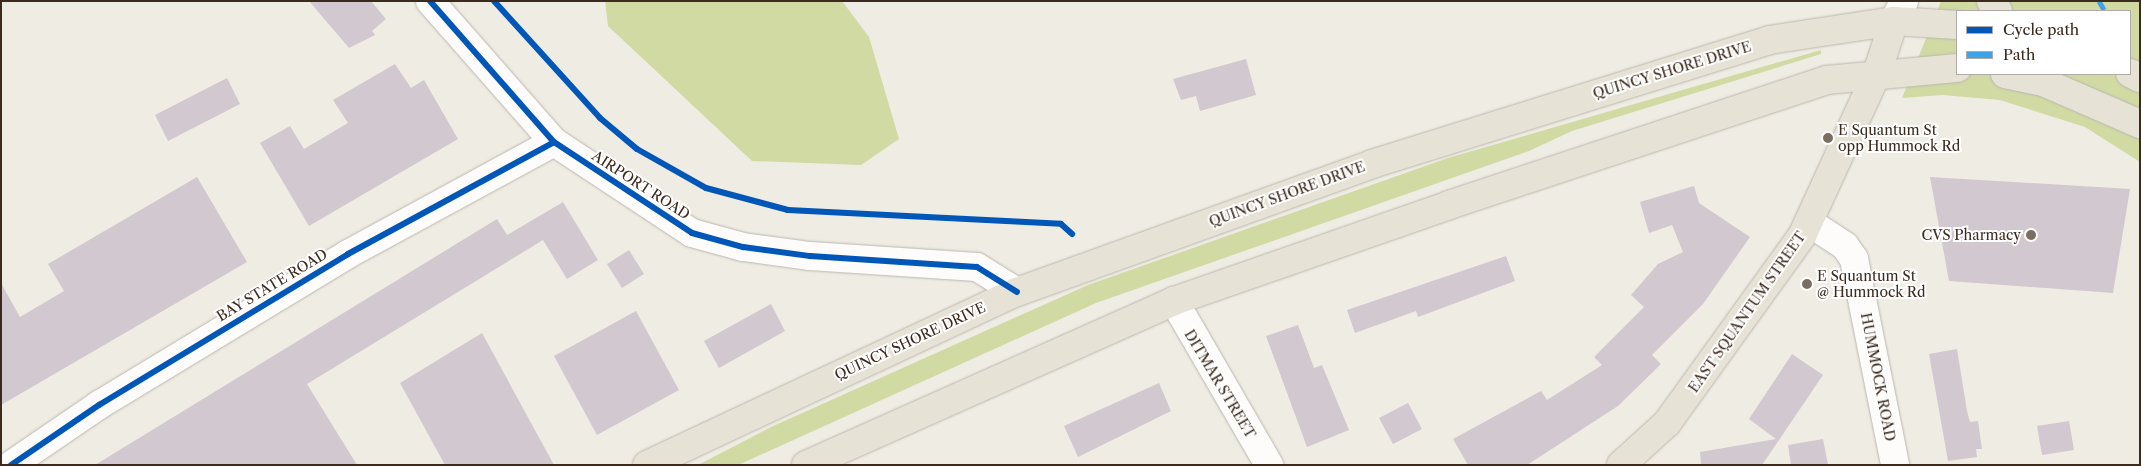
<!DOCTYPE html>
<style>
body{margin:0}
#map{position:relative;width:2141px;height:466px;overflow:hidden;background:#efece3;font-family:"Libre Caslon Text",serif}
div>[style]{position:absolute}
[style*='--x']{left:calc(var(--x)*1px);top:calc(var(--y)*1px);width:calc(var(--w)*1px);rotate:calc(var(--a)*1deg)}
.green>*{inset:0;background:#d1daa3}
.building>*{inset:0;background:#d2c8cf}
.roads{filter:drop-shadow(0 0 1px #bbb7b0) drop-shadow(0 0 1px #bbb7b0)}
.minor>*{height:28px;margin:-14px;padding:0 14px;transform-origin:14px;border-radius:14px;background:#fdfcfb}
.major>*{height:28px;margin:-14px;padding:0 14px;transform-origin:14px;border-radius:14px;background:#e6e3d6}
.quiet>*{height:5px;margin-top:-2.5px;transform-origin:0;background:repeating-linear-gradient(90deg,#3fa3ea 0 10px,transparent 0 15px)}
.cycleway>*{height:6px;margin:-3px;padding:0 3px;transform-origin:3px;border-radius:3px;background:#0057b8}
.dots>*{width:14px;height:14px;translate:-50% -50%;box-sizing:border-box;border:2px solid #fff;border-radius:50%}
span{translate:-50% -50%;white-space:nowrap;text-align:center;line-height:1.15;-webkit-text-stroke:4px #fff;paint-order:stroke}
.street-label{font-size:14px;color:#3b2a1e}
.poi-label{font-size:14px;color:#3b2a1e}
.left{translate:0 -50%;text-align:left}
.right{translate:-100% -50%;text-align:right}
.frame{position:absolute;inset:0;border:2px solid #3b2a1e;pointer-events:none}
.legend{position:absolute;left:1956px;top:10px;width:175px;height:65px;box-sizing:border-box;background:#fff;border:1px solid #b1aaa5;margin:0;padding:6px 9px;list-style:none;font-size:15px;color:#3b2a1e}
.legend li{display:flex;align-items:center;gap:10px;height:25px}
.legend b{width:25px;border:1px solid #b1aaa5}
</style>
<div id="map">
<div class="green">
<i style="clip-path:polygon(605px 1px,842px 1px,869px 37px,899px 139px,861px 165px,752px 161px,608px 26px)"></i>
<i style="clip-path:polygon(evenodd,1941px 1px,2140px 1px,2140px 162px,2085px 127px,2000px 100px,1943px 95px,1902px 98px,1941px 1px,1957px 11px,2130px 11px,2130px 74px,1957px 74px,1957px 11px)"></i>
<i style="clip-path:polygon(1821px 50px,1821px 54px,1572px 131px,1529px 151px,1096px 303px,738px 465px,698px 465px,771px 427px,1088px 285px,1448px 158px)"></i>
</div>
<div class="building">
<i style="clip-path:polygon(309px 1px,371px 1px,386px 19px,372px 31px,375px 35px,349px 48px)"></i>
<i style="clip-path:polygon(1246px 59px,1256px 95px,1200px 111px,1196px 96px,1181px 100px,1173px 79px)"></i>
<i style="clip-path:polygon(395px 64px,411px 88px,424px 80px,458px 139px,309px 226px,260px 143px,290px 126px,304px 149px,348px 123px,333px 100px)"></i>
<i style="clip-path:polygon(227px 78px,240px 104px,168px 141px,155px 115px)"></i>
<i style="clip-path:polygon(197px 177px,247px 262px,1px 405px,1px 283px,20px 317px,64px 291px,48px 264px)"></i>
<i style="clip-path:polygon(1930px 177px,2130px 189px,2113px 293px,1949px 281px)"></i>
<i style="clip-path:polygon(1694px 186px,1699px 203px,1750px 237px,1703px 304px,1652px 355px,1661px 364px,1618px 406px,1527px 465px,1468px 465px,1453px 439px,1541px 391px,1547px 400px,1602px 365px,1594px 357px,1644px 307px,1631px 295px,1658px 264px,1683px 252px,1672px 225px,1649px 233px,1640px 202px)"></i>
<i style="clip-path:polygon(563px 202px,598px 260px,567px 279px,543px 240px,307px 384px,357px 465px,95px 465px,497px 219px,507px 235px)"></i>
<i style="clip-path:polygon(629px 250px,644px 274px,622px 288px,607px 264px)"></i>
<i style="clip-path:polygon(1506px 256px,1515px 281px,1418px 317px,1416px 311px,1355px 333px,1347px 310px)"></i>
<i style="clip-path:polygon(771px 304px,785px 331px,719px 368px,704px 341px)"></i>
<i style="clip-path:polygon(636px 311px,679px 390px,597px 435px,554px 356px)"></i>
<i style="clip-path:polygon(1298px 325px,1314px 368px,1322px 365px,1349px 430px,1307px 447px,1266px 336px)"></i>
<i style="clip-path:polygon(482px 333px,554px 465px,445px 465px,400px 383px)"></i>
<i style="clip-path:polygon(1957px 349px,1967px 411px,1970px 422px,1978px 421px,1982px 449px,1976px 449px,1977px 457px,1948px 461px,1929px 354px)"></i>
<i style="clip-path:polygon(1792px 354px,1823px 375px,1762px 465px,1701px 465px,1700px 452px,1776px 439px,1749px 419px)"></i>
<i style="clip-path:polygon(1159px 383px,1171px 411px,1078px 457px,1064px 426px)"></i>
<i style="clip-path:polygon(1408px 403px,1422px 429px,1393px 444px,1379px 418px)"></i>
<i style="clip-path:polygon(2069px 421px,2074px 450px,2042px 455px,2037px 426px)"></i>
<i style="clip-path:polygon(1823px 439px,1828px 465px,1791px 465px,1788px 445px)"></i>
</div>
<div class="roads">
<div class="minor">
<i style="--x:430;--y:1;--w:188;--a:48.7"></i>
<i style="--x:554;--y:142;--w:165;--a:33.4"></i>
<i style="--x:692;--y:233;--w:53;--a:15.4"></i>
<i style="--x:743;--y:247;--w:68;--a:7.7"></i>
<i style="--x:810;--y:256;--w:167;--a:3.8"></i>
<i style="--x:977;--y:267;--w:47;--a:32"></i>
<i style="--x:1894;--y:21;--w:22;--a:-63"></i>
<i style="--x:1810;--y:223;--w:42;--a:33.3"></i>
<i style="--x:1845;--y:246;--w:16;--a:55"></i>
<i style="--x:1854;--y:259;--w:210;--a:78.7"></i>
<i style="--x:1174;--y:301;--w:190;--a:59.9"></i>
<i style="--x:11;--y:465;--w:107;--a:-34.3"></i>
<i style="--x:99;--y:405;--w:291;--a:-31.2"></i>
<i style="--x:348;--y:254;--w:234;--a:-28.5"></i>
</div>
<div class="major">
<i style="--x:1991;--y:1;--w:12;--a:55"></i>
<i style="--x:2130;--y:73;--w:11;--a:27"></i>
<i style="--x:2005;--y:74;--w:39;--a:12"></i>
<i style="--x:2043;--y:82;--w:106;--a:23.4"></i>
<i style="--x:647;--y:465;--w:408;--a:-25.1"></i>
<i style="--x:1017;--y:292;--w:377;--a:-19.8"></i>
<i style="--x:1372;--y:164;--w:416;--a:-17.3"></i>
<i style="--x:1769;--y:40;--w:126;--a:-8.6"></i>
<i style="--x:1894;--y:21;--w:63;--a:3.6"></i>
<i style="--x:806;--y:465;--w:403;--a:-24"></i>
<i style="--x:1174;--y:301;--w:291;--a:-19.2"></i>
<i style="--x:1449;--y:205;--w:398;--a:-18.3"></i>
<i style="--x:1827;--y:80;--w:131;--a:-5.3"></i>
<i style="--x:1621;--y:465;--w:62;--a:-42.4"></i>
<i style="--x:1667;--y:423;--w:231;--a:-54.2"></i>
<i style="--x:1802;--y:236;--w:179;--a:-65.3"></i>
<i style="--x:1877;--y:73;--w:55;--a:-71.9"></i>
</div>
</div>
<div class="quiet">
<i style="--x:2099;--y:1;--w:12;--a:59"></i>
</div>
<div class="cycleway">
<i style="--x:430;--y:1;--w:188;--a:48.7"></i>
<i style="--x:554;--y:142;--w:165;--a:33.4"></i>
<i style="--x:692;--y:233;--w:53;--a:15.4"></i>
<i style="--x:743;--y:247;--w:68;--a:7.7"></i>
<i style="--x:810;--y:256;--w:167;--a:3.8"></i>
<i style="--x:977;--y:267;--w:47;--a:32"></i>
<i style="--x:494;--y:1;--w:158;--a:47.8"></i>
<i style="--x:600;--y:118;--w:48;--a:40"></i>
<i style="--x:637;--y:149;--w:79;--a:29.5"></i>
<i style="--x:706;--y:188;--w:85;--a:15"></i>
<i style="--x:788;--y:210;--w:273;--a:2.9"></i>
<i style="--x:1061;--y:224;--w:15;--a:42"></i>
<i style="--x:11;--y:465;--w:107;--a:-34.3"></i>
<i style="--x:99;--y:405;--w:291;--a:-31.2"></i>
<i style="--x:348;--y:254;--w:234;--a:-28.5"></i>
</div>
<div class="dots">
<i style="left:1828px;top:138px;background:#7a6e63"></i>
<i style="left:2031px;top:235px;background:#7a6e63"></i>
<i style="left:1807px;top:284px;background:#7a6e63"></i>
</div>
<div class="street-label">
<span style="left:1672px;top:70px;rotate:-17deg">QUINCY SHORE DRIVE</span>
<span style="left:641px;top:185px;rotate:33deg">AIRPORT ROAD</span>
<span style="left:1287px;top:194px;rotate:-20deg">QUINCY SHORE DRIVE</span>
<span style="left:272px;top:285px;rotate:-31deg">BAY STATE ROAD</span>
<span style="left:1747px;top:312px;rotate:-55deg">EAST SQUANTUM STREET</span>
<span style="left:910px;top:341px;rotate:-25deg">QUINCY SHORE DRIVE</span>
<span style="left:1878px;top:377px;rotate:79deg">HUMMOCK ROAD</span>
<span style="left:1220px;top:384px;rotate:59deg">DITMAR STREET</span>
</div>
<div class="poi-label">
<span class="left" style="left:1838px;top:138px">E Squantum St<br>opp Hummock Rd</span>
<span class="right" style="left:2021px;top:235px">CVS Pharmacy</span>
<span class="left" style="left:1817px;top:284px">E Squantum St<br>@ Hummock Rd</span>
</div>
<div class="frame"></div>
<ul class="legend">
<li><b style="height:6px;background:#0057b8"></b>Cycle path</li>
<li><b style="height:6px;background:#3fa3ea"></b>Path</li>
</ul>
</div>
